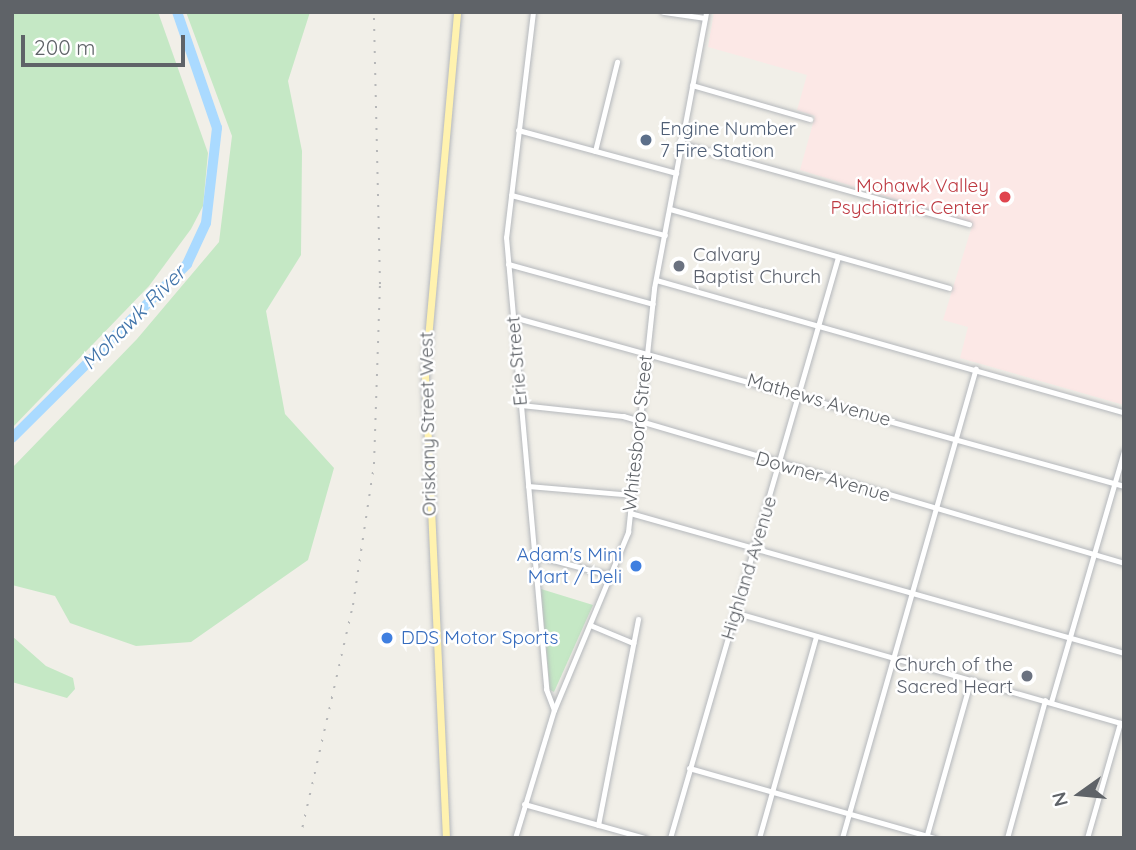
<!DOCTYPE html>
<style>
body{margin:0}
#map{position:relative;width:1136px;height:850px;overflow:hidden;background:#f1efe8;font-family:Quicksand,sans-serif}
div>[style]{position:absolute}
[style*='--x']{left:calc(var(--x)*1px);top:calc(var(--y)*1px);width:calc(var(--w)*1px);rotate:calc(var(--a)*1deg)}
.medical>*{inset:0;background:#fce8e6}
.green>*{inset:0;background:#c5e8c5}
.river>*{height:10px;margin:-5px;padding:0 5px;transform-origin:5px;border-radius:5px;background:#aadaff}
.roads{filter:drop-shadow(0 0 2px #b5b8bc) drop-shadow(0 0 2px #b5b8bc)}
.minor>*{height:5px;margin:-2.5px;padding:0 2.5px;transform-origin:2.5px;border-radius:2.5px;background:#fff}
.major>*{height:7px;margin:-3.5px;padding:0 3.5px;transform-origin:3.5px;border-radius:3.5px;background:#fff2af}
.rail>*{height:2px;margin-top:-1px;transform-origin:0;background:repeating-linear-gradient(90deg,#b6b7b8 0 2px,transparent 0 11px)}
.dots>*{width:19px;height:19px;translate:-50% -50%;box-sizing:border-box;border:4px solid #fff;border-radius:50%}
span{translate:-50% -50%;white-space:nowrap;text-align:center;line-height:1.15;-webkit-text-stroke:5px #fff;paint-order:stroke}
.service-label{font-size:19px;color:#4e5e75}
.left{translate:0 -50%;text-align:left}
.health-label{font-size:19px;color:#be3a42}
.right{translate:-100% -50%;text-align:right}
.worship-label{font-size:19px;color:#5b616d}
.street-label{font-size:19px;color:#5f6368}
.shop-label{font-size:19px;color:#366cbe}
.water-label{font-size:21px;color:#4174aa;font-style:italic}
.frame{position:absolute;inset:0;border:14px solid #5f6368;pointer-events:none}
.north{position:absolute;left:1045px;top:759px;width:70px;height:70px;-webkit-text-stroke:5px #fff;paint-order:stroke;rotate:255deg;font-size:19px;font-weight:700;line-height:28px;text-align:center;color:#5f6368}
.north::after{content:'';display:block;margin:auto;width:24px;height:32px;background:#5f6368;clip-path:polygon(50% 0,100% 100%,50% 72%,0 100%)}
.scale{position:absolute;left:21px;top:35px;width:164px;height:32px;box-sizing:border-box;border:4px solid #5f6368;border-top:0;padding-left:9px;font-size:21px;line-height:24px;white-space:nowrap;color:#5f6368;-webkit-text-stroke:5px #fff;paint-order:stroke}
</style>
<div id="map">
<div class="medical">
<i style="clip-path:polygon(714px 12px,1124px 12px,1124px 405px,960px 358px,968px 327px,943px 320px,973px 223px,800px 170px,815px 116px,797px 110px,807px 75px,708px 47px)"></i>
</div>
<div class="green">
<i style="clip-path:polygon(12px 12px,158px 12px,208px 153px,203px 206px,191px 229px,149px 286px,12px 428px)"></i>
<i style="clip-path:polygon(186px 12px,310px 12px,288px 81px,302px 151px,301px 255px,266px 311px,285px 414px,334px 468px,308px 560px,191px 642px,136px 646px,70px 623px,55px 596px,12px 585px,12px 468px,137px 339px,219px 242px,232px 136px)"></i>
<i style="clip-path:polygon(541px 589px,593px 605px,554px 692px,550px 690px)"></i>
<i style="clip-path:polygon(12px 636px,46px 666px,73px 678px,75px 689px,67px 698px,12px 682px)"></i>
</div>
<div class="river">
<i style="--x:12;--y:438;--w:247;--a:-44.8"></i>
<i style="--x:187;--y:264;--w:45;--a:-65.1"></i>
<i style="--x:206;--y:223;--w:96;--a:-83.4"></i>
<i style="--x:217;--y:128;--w:123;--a:-109"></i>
</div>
<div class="roads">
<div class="minor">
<i style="--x:533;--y:12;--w:227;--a:96.8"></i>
<i style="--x:506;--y:237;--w:454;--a:84.9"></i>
<i style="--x:546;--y:689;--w:22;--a:69"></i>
<i style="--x:663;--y:12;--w:42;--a:8.1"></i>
<i style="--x:692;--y:85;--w:123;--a:16.1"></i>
<i style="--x:518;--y:130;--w:164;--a:15.2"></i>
<i style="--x:682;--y:144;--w:298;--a:15.6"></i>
<i style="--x:595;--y:151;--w:92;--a:-76.1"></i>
<i style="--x:511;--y:195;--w:159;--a:14.6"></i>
<i style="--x:670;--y:209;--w:290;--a:15.8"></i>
<i style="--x:508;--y:264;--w:150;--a:15.4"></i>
<i style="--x:656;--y:280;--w:486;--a:15.8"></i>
<i style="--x:513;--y:317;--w:634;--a:15.46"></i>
<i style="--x:521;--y:405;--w:103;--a:6.2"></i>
<i style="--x:623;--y:416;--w:522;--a:16.35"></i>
<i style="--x:528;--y:486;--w:104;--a:4.9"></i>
<i style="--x:630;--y:513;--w:513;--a:15.82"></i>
<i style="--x:534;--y:555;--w:82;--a:14.9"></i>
<i style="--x:737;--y:613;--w:403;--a:16"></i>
<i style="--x:590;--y:625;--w:47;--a:22.7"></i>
<i style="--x:1051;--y:702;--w:261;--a:-73.8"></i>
<i style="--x:689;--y:768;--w:255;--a:15.9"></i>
<i style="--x:524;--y:804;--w:126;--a:15.7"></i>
<i style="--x:598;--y:825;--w:210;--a:-79"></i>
<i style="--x:515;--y:838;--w:134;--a:-73.1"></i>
<i style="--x:554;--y:710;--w:193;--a:-67.4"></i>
<i style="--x:628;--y:532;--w:245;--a:-83.9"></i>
<i style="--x:654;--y:288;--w:281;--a:-79.3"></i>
<i style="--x:670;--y:838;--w:605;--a:-73.87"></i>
<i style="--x:759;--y:838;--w:210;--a:-74.2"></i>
<i style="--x:842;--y:838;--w:488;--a:-74.1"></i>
<i style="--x:926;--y:838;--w:165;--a:-74.2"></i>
<i style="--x:1007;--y:838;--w:143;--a:-74.6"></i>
<i style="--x:1087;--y:838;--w:120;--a:-74"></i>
</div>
<div class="major">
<i style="--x:446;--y:838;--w:466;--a:-92.6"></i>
<i style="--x:425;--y:372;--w:361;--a:-84.9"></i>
</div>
</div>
<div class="rail">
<i style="--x:300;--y:838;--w:239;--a:-77.2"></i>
<i style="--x:353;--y:605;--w:143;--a:-81.5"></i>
<i style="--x:374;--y:464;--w:180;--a:-88.1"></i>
<i style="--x:380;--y:284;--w:272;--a:-91.3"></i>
</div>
<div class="dots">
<i style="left:646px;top:140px;background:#5c6f8a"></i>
<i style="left:1005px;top:197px;background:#e0444e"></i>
<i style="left:679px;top:266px;background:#6b7280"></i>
<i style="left:636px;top:566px;background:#3f7fe0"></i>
<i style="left:387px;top:638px;background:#3f7fe0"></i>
<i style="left:1027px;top:676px;background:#6b7280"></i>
</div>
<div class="service-label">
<span class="left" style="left:660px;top:140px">Engine Number<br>7 Fire Station</span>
</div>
<div class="health-label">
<span class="right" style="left:989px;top:197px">Mohawk Valley<br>Psychiatric Center</span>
</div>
<div class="worship-label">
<span class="left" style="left:693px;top:266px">Calvary<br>Baptist Church</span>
<span class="right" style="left:1013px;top:676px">Church of the<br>Sacred Heart</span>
</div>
<div class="street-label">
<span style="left:517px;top:361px;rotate:-95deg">Erie Street</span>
<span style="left:819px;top:400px;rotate:16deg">Mathews Avenue</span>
<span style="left:428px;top:424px;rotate:-91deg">Oriskany Street West</span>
<span style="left:638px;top:433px;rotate:-84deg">Whitesboro Street</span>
<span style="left:823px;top:477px;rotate:16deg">Downer Avenue</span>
<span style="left:749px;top:568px;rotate:-73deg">Highland Avenue</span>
</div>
<div class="shop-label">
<span class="right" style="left:622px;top:566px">Adam's Mini<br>Mart / Deli</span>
<span class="left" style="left:401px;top:638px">DDS Motor Sports</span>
</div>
<div class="water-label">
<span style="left:133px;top:317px;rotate:-45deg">Mohawk River</span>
</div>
<div class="frame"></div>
<div class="north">N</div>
<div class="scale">200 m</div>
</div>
